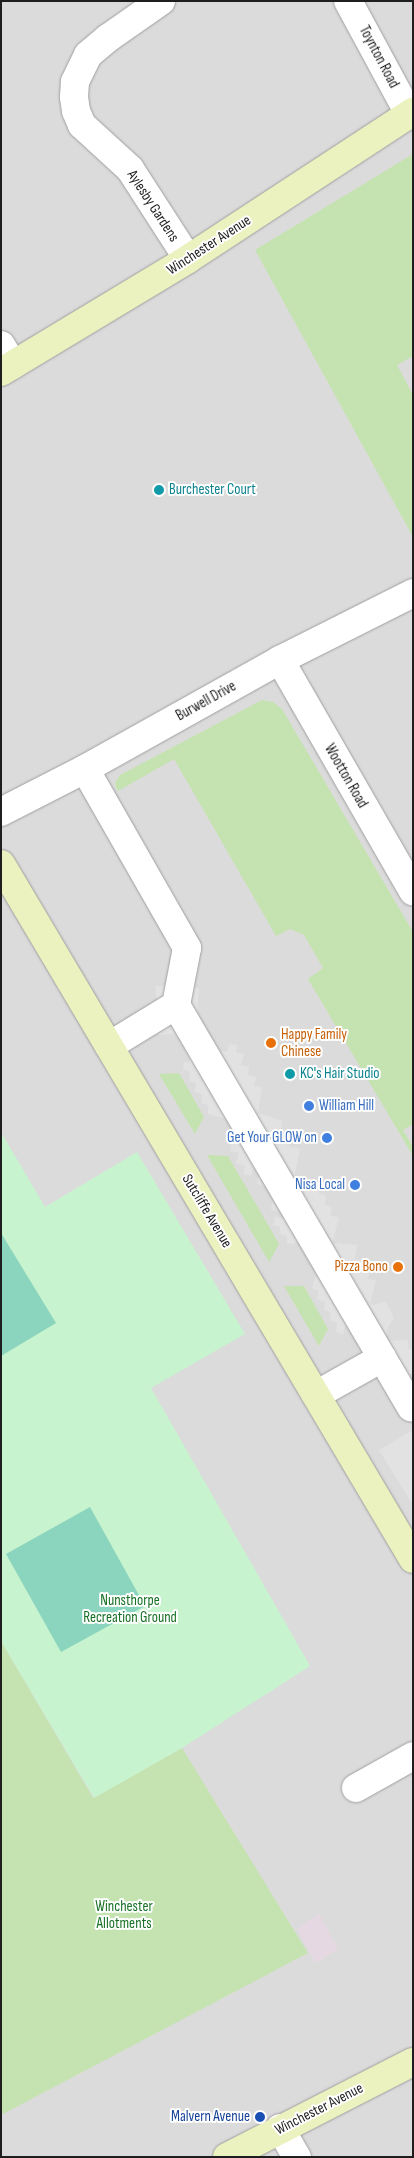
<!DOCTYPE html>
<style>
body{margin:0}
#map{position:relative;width:414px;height:2158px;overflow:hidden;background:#eeece5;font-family:"Sofia Sans Condensed",sans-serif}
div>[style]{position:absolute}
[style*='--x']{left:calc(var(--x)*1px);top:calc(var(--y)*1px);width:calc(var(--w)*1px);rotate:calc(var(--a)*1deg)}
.residential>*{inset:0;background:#dcdbdb}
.industrial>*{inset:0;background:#e6d8e2}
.grass>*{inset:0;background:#c5e3b0}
.park>*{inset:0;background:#c7f3ce}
.pitch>*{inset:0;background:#8bd5be}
.parking>*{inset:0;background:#e2e2e2}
.roads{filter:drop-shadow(0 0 1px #9f9f9f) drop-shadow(0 0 1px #9f9f9f)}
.street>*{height:28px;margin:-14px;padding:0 14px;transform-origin:14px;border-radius:14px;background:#fff}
.secondary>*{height:28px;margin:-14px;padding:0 14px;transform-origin:14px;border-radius:14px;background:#ecf2bf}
.dots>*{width:14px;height:14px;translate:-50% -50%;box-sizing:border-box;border:2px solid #fff;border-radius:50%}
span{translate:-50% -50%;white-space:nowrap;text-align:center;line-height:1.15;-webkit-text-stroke:4px #fff;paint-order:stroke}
.street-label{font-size:15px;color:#1e1e1e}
.culture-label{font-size:15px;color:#0d838f}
.left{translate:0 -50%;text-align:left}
.food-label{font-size:15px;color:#c56008}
.right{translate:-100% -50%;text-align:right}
.shop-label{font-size:15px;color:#366cbe}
.park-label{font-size:15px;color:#177125}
.transit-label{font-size:15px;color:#164399}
.frame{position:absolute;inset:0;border:2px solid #1e1e1e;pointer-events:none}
</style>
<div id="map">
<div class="residential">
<i style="clip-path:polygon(1px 1px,413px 1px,413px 2157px,1px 2157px)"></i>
</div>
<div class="industrial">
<i style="clip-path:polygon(319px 1914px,338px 1949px,316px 1963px,297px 1929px)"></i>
</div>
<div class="grass">
<i style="clip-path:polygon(413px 154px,413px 356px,397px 365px,413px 395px,413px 537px,255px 250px)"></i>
<i style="clip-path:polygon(262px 700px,273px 702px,282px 709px,413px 932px,413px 1124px,403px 1130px,413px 1147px,413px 1156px,308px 979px,323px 968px,304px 935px,290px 929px,276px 936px,174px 759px,118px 791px,116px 787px,115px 783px,120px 775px)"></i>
<i style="clip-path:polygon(179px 1073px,204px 1117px,195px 1134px,159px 1074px)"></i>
<i style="clip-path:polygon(207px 1155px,228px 1156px,279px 1244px,269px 1262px)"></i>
<i style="clip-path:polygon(284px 1286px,304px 1286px,328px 1329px,319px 1346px)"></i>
<i style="clip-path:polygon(1px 1641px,93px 1798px,182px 1748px,308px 1953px,1px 2115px)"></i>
</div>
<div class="park">
<i style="clip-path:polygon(1px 1132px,45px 1207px,137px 1152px,245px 1334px,151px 1388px,310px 1666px,182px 1748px,94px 1798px,1px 1641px)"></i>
</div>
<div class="pitch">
<i style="clip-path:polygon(1px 1233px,56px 1323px,1px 1356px)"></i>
<i style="clip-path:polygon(90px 1507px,145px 1606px,61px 1652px,6px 1554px)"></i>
</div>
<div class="parking">
<i style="clip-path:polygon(155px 986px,199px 988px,196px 1025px,221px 1051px,227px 1052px,229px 1044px,237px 1045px,236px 1052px,244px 1054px,241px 1065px,249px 1067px,248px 1075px,256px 1077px,254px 1086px,262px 1087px,258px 1113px,283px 1121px,280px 1132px,291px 1134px,289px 1146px,300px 1149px,294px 1178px,320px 1183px,319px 1194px,326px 1195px,325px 1204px,332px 1208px,330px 1215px,339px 1218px,332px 1243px,357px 1245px,355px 1259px,364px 1260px,362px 1269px,370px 1271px,368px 1279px,376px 1280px,370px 1304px,374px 1305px,385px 1301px,394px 1318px,388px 1327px,385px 1341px,408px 1340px,409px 1349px,413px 1350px,413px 1374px,404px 1374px,413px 1420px,411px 1421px,393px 1391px,380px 1382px,363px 1352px,362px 1341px,355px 1331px,345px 1326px,343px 1335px,336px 1332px,337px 1323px,330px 1320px,331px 1313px,324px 1310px,325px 1302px,317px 1299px,319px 1291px,312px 1288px,318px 1268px,300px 1243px,287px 1244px,287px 1236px,280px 1234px,280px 1227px,273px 1225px,275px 1217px,290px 1219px,287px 1212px,271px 1210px,275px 1190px,257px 1184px,260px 1167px,255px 1160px,251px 1176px,243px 1174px,245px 1166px,236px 1163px,239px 1153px,230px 1151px,234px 1125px,231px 1120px,208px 1114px,208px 1105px,201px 1103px,202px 1094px,195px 1092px,196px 1083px,189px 1081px,190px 1072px,183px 1069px,184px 1062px,189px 1063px,191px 1055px,183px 1039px,173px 1034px,159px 1035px,148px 1017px,157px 1002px)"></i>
<i style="clip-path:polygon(413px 1430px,413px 1505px,379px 1450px)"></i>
</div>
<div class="roads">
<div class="street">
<i style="--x:161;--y:1;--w:65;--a:145.1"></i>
<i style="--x:108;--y:38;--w:26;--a:140"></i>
<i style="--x:88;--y:55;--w:30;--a:116"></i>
<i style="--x:75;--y:82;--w:15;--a:94"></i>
<i style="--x:74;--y:97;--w:14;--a:82"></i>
<i style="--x:76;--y:111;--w:15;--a:67"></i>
<i style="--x:82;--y:125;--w:65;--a:42.5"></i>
<i style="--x:130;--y:169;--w:107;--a:57.2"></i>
<i style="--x:348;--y:1;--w:128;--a:61.6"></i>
<i style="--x:1;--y:345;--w:23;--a:59"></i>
<i style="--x:280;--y:660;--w:267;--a:60.1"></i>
<i style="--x:85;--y:769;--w:206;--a:60.3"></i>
<i style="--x:187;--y:948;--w:58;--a:100.9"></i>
<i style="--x:176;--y:1005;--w:466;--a:59.7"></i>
<i style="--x:1;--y:812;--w:94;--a:-27.1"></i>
<i style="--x:85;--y:769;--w:223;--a:-29.2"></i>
<i style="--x:280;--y:660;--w:149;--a:-26.7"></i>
<i style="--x:109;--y:1046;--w:79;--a:-31.5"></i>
<i style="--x:316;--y:1395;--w:76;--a:-29.3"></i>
<i style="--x:356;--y:1788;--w:65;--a:-29.3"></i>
<i style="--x:280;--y:2128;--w:34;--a:60"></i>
</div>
<div class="secondary">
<i style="--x:1;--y:372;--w:218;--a:-31.1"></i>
<i style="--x:188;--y:259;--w:269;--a:-33.2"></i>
<i style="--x:1;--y:864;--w:808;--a:59.34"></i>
<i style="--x:227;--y:2157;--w:209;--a:-27.1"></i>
</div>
</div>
<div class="dots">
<i style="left:159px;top:490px;background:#0f9aa8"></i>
<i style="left:271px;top:1043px;background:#e8710a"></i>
<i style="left:290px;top:1074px;background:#0f9aa8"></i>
<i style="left:309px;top:1106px;background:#3f7fe0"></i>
<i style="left:327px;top:1138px;background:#3f7fe0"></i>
<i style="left:355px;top:1185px;background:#3f7fe0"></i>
<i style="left:398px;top:1267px;background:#e8710a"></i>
<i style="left:260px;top:2117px;background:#1a4fb4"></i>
</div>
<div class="street-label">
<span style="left:379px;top:57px;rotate:62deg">Toynton Road</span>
<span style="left:153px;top:206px;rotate:57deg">Aylesby Gardens</span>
<span style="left:209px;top:245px;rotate:-33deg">Winchester Avenue</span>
<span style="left:206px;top:701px;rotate:-29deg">Burwell Drive</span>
<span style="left:346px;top:776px;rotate:60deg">Wootton Road</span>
<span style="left:207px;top:1211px;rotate:59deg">Sutcliffe Avenue</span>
<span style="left:319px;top:2109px;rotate:-27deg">Winchester Avenue</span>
</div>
<div class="culture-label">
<span class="left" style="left:169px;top:490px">Burchester Court</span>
<span class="left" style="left:300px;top:1074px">KC's Hair Studio</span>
</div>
<div class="food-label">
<span class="left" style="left:281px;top:1043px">Happy Family<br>Chinese</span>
<span class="right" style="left:388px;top:1267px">Pizza Bono</span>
</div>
<div class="shop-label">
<span class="left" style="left:319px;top:1106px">William Hill</span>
<span class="right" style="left:317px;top:1138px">Get Your GLOW on</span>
<span class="right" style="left:345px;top:1185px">Nisa Local</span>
</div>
<div class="park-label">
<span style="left:130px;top:1609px">Nunsthorpe<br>Recreation Ground</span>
<span style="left:124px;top:1915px">Winchester<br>Allotments</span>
</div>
<div class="transit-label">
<span class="right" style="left:250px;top:2117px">Malvern Avenue</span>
</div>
<div class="frame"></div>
</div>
